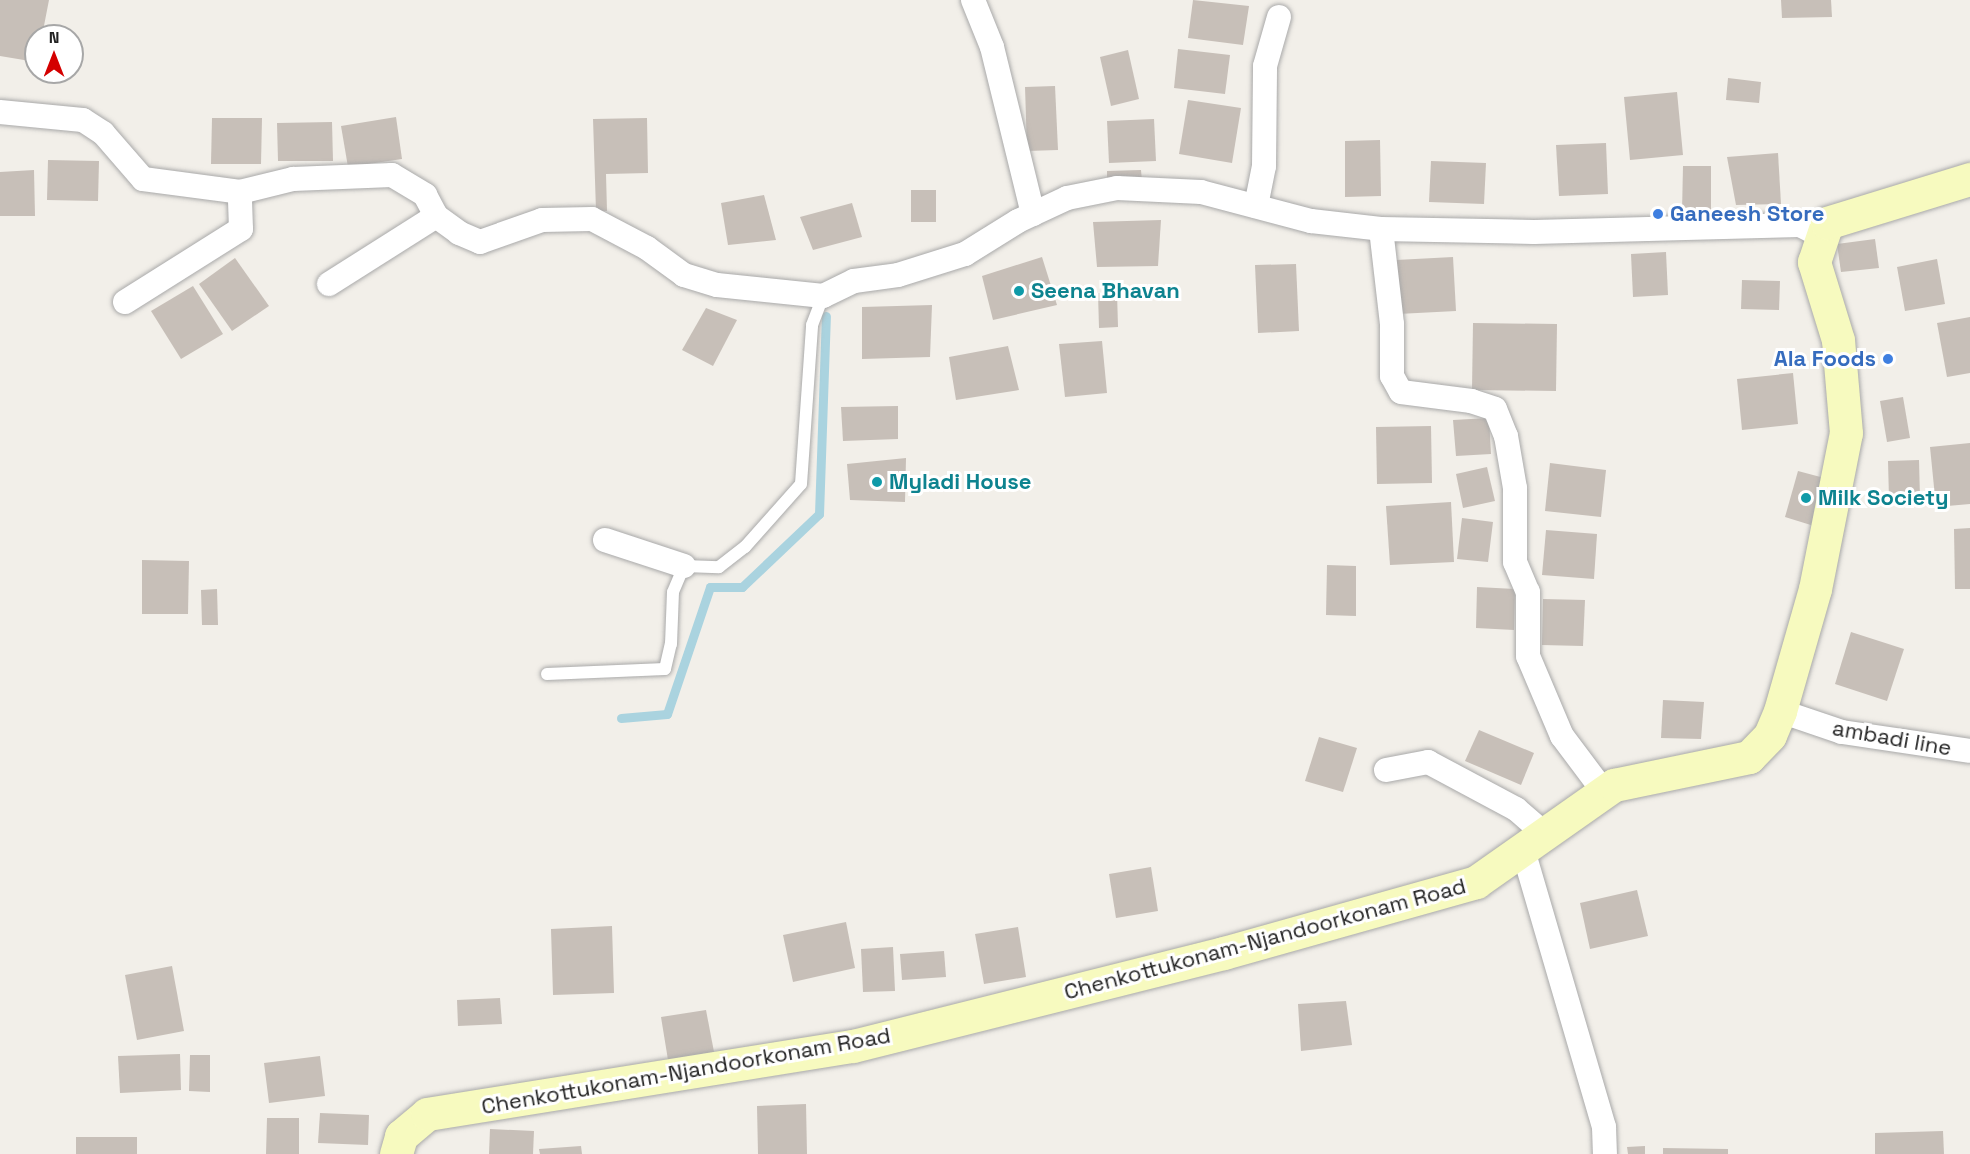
<!DOCTYPE html>
<style>
body{margin:0}
#map{position:relative;width:1970px;height:1154px;overflow:hidden;background:#f2efe9;font-family:"Space Grotesk",sans-serif}
div>[style]{position:absolute}
[style*='--x']{left:calc(var(--x)*1px);top:calc(var(--y)*1px);width:calc(var(--w)*1px);rotate:calc(var(--a)*1deg)}
.stream>*{height:9px;margin:-4.5px;padding:0 4.5px;transform-origin:4.5px;border-radius:4.5px;background:#aad3df}
.building>*{inset:0;background:#c7bfb8}
.roads{filter:drop-shadow(0 0 2px #a9a9a9) drop-shadow(0 0 2px #a9a9a9)}
.lane>*{height:12px;margin:-6px;padding:0 6px;transform-origin:6px;border-radius:6px;background:#fff}
.street>*{height:24px;margin:-12px;padding:0 12px;transform-origin:12px;border-radius:12px;background:#fff}
.secondary>*{height:33px;margin:-16.5px;padding:0 16.5px;transform-origin:16.5px;border-radius:16.5px;background:#f7fabf}
.dots>*{width:16px;height:16px;translate:-50% -50%;box-sizing:border-box;border:3px solid #fff;border-radius:50%}
span{translate:-50% -50%;white-space:nowrap;text-align:center;line-height:1.15;-webkit-text-stroke:6px #fff;paint-order:stroke}
.shop-label{font-size:22px;color:#366cbe;font-weight:700}
.left{translate:0 -50%;text-align:left}
.right{translate:-100% -50%;text-align:right}
.culture-label{font-size:22px;color:#0d838f;font-weight:700}
.street-label{font-size:22px;color:#222}
.north{position:absolute;left:24px;top:24px;width:60px;height:60px;box-sizing:border-box;background:#fff;border:2px solid #a7a7a7;border-radius:50%;rotate:0deg;font-size:16px;font-weight:700;line-height:24px;text-align:center;color:#222}
.north::after{content:'';display:block;margin:auto;width:21px;height:27px;background:#d40000;clip-path:polygon(50% 0,100% 100%,50% 72%,0 100%)}
</style>
<div id="map">
<div class="stream">
<i style="--x:621;--y:718;--w:46;--a:-5"></i>
<i style="--x:667;--y:714;--w:134;--a:-71.3"></i>
<i style="--x:710;--y:587;--w:32;--a:0"></i>
<i style="--x:742;--y:587;--w:106;--a:-43.5"></i>
<i style="--x:819;--y:514;--w:198;--a:-88"></i>
</div>
<div class="building">
<i style="clip-path:polygon(0 0,49px 0,42px 36px,36px 36px,36px 62px,0 56px)"></i>
<i style="clip-path:polygon(1193px 0,1249px 6px,1243px 45px,1188px 38px)"></i>
<i style="clip-path:polygon(1781px 0,1831px 0,1832px 17px,1782px 18px)"></i>
<i style="clip-path:polygon(1178px 49px,1230px 55px,1225px 94px,1174px 88px)"></i>
<i style="clip-path:polygon(1128px 50px,1139px 99px,1111px 106px,1100px 57px)"></i>
<i style="clip-path:polygon(1728px 78px,1761px 82px,1759px 103px,1726px 100px)"></i>
<i style="clip-path:polygon(1055px 86px,1058px 150px,1027px 151px,1025px 87px)"></i>
<i style="clip-path:polygon(1677px 92px,1683px 155px,1630px 160px,1624px 97px)"></i>
<i style="clip-path:polygon(1188px 100px,1241px 108px,1232px 163px,1179px 154px)"></i>
<i style="clip-path:polygon(396px 117px,402px 159px,348px 167px,341px 126px)"></i>
<i style="clip-path:polygon(212px 118px,262px 118px,261px 164px,211px 164px)"></i>
<i style="clip-path:polygon(647px 118px,648px 173px,606px 174px,607px 211px,596px 211px,593px 119px)"></i>
<i style="clip-path:polygon(1154px 119px,1156px 161px,1109px 163px,1107px 121px)"></i>
<i style="clip-path:polygon(332px 122px,333px 161px,278px 161px,277px 123px)"></i>
<i style="clip-path:polygon(1380px 140px,1381px 196px,1345px 197px,1345px 141px)"></i>
<i style="clip-path:polygon(1606px 143px,1608px 194px,1559px 196px,1556px 145px)"></i>
<i style="clip-path:polygon(1778px 153px,1781px 204px,1736px 205px,1727px 157px)"></i>
<i style="clip-path:polygon(48px 160px,99px 161px,98px 201px,47px 200px)"></i>
<i style="clip-path:polygon(1431px 161px,1486px 163px,1484px 204px,1429px 202px)"></i>
<i style="clip-path:polygon(1683px 166px,1711px 166px,1711px 213px,1682px 212px)"></i>
<i style="clip-path:polygon(34px 170px,35px 216px,0 216px,0 172px)"></i>
<i style="clip-path:polygon(1141px 170px,1142px 181px,1107px 182px,1107px 171px)"></i>
<i style="clip-path:polygon(911px 190px,936px 190px,936px 222px,911px 222px)"></i>
<i style="clip-path:polygon(764px 195px,776px 240px,728px 245px,721px 203px)"></i>
<i style="clip-path:polygon(852px 203px,862px 237px,813px 250px,800px 217px)"></i>
<i style="clip-path:polygon(1161px 220px,1158px 266px,1097px 267px,1093px 222px)"></i>
<i style="clip-path:polygon(1875px 239px,1879px 268px,1841px 272px,1837px 244px)"></i>
<i style="clip-path:polygon(1666px 252px,1668px 295px,1633px 297px,1631px 254px)"></i>
<i style="clip-path:polygon(1042px 257px,1057px 305px,993px 320px,982px 276px)"></i>
<i style="clip-path:polygon(1453px 257px,1456px 311px,1398px 314px,1396px 260px)"></i>
<i style="clip-path:polygon(235px 258px,269px 306px,232px 331px,199px 284px)"></i>
<i style="clip-path:polygon(1937px 259px,1945px 304px,1905px 311px,1897px 267px)"></i>
<i style="clip-path:polygon(1296px 264px,1299px 331px,1258px 333px,1255px 265px)"></i>
<i style="clip-path:polygon(1742px 280px,1780px 281px,1779px 310px,1741px 309px)"></i>
<i style="clip-path:polygon(193px 286px,223px 334px,181px 359px,151px 311px)"></i>
<i style="clip-path:polygon(1117px 292px,1118px 327px,1099px 328px,1098px 293px)"></i>
<i style="clip-path:polygon(932px 305px,930px 357px,862px 359px,862px 307px)"></i>
<i style="clip-path:polygon(706px 308px,737px 320px,713px 366px,682px 350px)"></i>
<i style="clip-path:polygon(1970px 317px,1970px 373px,1947px 377px,1937px 323px)"></i>
<i style="clip-path:polygon(1473px 323px,1557px 324px,1556px 391px,1472px 390px)"></i>
<i style="clip-path:polygon(1102px 341px,1107px 393px,1065px 397px,1059px 344px)"></i>
<i style="clip-path:polygon(1008px 346px,1019px 390px,956px 400px,949px 357px)"></i>
<i style="clip-path:polygon(1793px 373px,1798px 424px,1742px 430px,1737px 379px)"></i>
<i style="clip-path:polygon(1903px 397px,1910px 438px,1887px 442px,1880px 401px)"></i>
<i style="clip-path:polygon(898px 406px,898px 439px,843px 441px,841px 407px)"></i>
<i style="clip-path:polygon(1489px 418px,1491px 454px,1456px 456px,1453px 420px)"></i>
<i style="clip-path:polygon(1431px 426px,1432px 483px,1377px 484px,1376px 427px)"></i>
<i style="clip-path:polygon(1970px 443px,1970px 504px,1936px 507px,1930px 447px)"></i>
<i style="clip-path:polygon(906px 458px,905px 502px,850px 500px,847px 464px)"></i>
<i style="clip-path:polygon(1919px 460px,1920px 498px,1889px 499px,1888px 461px)"></i>
<i style="clip-path:polygon(1550px 463px,1606px 470px,1601px 517px,1545px 511px)"></i>
<i style="clip-path:polygon(1487px 467px,1495px 501px,1463px 508px,1456px 474px)"></i>
<i style="clip-path:polygon(1798px 471px,1828px 479px,1814px 526px,1785px 517px)"></i>
<i style="clip-path:polygon(1451px 502px,1454px 562px,1390px 565px,1386px 506px)"></i>
<i style="clip-path:polygon(1462px 518px,1493px 522px,1488px 562px,1457px 559px)"></i>
<i style="clip-path:polygon(1970px 528px,1970px 589px,1955px 589px,1954px 529px)"></i>
<i style="clip-path:polygon(1546px 530px,1597px 534px,1594px 579px,1542px 575px)"></i>
<i style="clip-path:polygon(142px 560px,189px 561px,188px 614px,142px 614px)"></i>
<i style="clip-path:polygon(1327px 565px,1356px 566px,1356px 616px,1326px 615px)"></i>
<i style="clip-path:polygon(1477px 587px,1515px 589px,1514px 630px,1476px 628px)"></i>
<i style="clip-path:polygon(217px 589px,218px 625px,202px 625px,201px 590px)"></i>
<i style="clip-path:polygon(1543px 599px,1585px 600px,1583px 646px,1542px 645px)"></i>
<i style="clip-path:polygon(1851px 632px,1904px 649px,1887px 701px,1835px 684px)"></i>
<i style="clip-path:polygon(1663px 700px,1704px 702px,1701px 739px,1661px 738px)"></i>
<i style="clip-path:polygon(1479px 730px,1534px 753px,1521px 785px,1465px 761px)"></i>
<i style="clip-path:polygon(1319px 737px,1357px 748px,1343px 792px,1305px 781px)"></i>
<i style="clip-path:polygon(1151px 867px,1158px 911px,1116px 918px,1109px 874px)"></i>
<i style="clip-path:polygon(1637px 890px,1648px 936px,1590px 949px,1580px 903px)"></i>
<i style="clip-path:polygon(846px 922px,855px 968px,793px 982px,783px 935px)"></i>
<i style="clip-path:polygon(612px 926px,614px 993px,553px 995px,551px 929px)"></i>
<i style="clip-path:polygon(1018px 927px,1026px 977px,984px 984px,975px 934px)"></i>
<i style="clip-path:polygon(893px 947px,895px 991px,863px 992px,861px 949px)"></i>
<i style="clip-path:polygon(944px 951px,946px 977px,902px 980px,900px 954px)"></i>
<i style="clip-path:polygon(172px 966px,184px 1031px,137px 1040px,125px 975px)"></i>
<i style="clip-path:polygon(500px 998px,502px 1024px,458px 1026px,457px 1000px)"></i>
<i style="clip-path:polygon(1346px 1001px,1352px 1045px,1301px 1051px,1298px 1004px)"></i>
<i style="clip-path:polygon(706px 1010px,714px 1052px,668px 1060px,661px 1017px)"></i>
<i style="clip-path:polygon(180px 1054px,181px 1090px,120px 1093px,118px 1056px)"></i>
<i style="clip-path:polygon(190px 1055px,210px 1055px,210px 1092px,189px 1091px)"></i>
<i style="clip-path:polygon(320px 1056px,325px 1096px,269px 1103px,264px 1063px)"></i>
<i style="clip-path:polygon(806px 1104px,807px 1154px,758px 1154px,757px 1106px)"></i>
<i style="clip-path:polygon(320px 1113px,369px 1115px,368px 1145px,318px 1143px)"></i>
<i style="clip-path:polygon(267px 1118px,299px 1118px,299px 1154px,266px 1154px)"></i>
<i style="clip-path:polygon(490px 1129px,534px 1131px,533px 1154px,489px 1154px)"></i>
<i style="clip-path:polygon(1943px 1131px,1944px 1154px,1875px 1154px,1875px 1133px)"></i>
<i style="clip-path:polygon(76px 1137px,137px 1137px,137px 1154px,76px 1154px)"></i>
<i style="clip-path:polygon(581px 1146px,582px 1154px,540px 1154px,539px 1149px)"></i>
<i style="clip-path:polygon(1645px 1146px,1645px 1154px,1628px 1154px,1627px 1147px)"></i>
<i style="clip-path:polygon(1663px 1148px,1728px 1149px,1728px 1154px,1663px 1154px)"></i>
</div>
<div class="roads">
<div class="lane">
<i style="--x:547;--y:674;--w:118;--a:-2.4"></i>
<i style="--x:665;--y:669;--w:26;--a:-77"></i>
<i style="--x:671;--y:644;--w:52;--a:-87.8"></i>
<i style="--x:673;--y:592;--w:28;--a:-67"></i>
<i style="--x:684;--y:566;--w:35;--a:2"></i>
<i style="--x:719;--y:567;--w:33;--a:-38"></i>
<i style="--x:745;--y:547;--w:84;--a:-48.4"></i>
<i style="--x:801;--y:484;--w:159;--a:-86"></i>
<i style="--x:812;--y:325;--w:31;--a:-69"></i>
</div>
<div class="street">
<i style="--x:973;--y:0;--w:51;--a:68"></i>
<i style="--x:992;--y:47;--w:172;--a:76.2"></i>
<i style="--x:0;--y:112;--w:83;--a:5.5"></i>
<i style="--x:83;--y:120;--w:24;--a:33"></i>
<i style="--x:103;--y:133;--w:61;--a:49"></i>
<i style="--x:143;--y:179;--w:98;--a:7.6"></i>
<i style="--x:240;--y:192;--w:55;--a:-13.8"></i>
<i style="--x:293;--y:179;--w:99;--a:-2.3"></i>
<i style="--x:392;--y:175;--w:39;--a:31"></i>
<i style="--x:425;--y:195;--w:24;--a:62"></i>
<i style="--x:436;--y:216;--w:29;--a:36"></i>
<i style="--x:459;--y:233;--w:23;--a:23"></i>
<i style="--x:480;--y:242;--w:66;--a:-19.5"></i>
<i style="--x:542;--y:220;--w:50;--a:-1.1"></i>
<i style="--x:592;--y:219;--w:62;--a:27.8"></i>
<i style="--x:647;--y:248;--w:46;--a:36.1"></i>
<i style="--x:684;--y:275;--w:34;--a:17"></i>
<i style="--x:717;--y:285;--w:107;--a:5.9"></i>
<i style="--x:823;--y:296;--w:34;--a:-26"></i>
<i style="--x:854;--y:281;--w:44;--a:-7.8"></i>
<i style="--x:898;--y:275;--w:70;--a:-17.4"></i>
<i style="--x:965;--y:254;--w:62;--a:-31.9"></i>
<i style="--x:1018;--y:221;--w:54;--a:-25.1"></i>
<i style="--x:1067;--y:198;--w:51;--a:-11.3"></i>
<i style="--x:1117;--y:188;--w:84;--a:2.7"></i>
<i style="--x:1201;--y:192;--w:114;--a:14.8"></i>
<i style="--x:1311;--y:221;--w:70;--a:6.5"></i>
<i style="--x:1381;--y:229;--w:153;--a:1.1"></i>
<i style="--x:1534;--y:232;--w:266;--a:-1.5"></i>
<i style="--x:1800;--y:225;--w:25;--a:27"></i>
<i style="--x:1256;--y:206;--w:41;--a:-78.7"></i>
<i style="--x:1264;--y:166;--w:100;--a:-89.4"></i>
<i style="--x:1265;--y:66;--w:51;--a:-74.1"></i>
<i style="--x:1381;--y:229;--w:96;--a:83.4"></i>
<i style="--x:1392;--y:324;--w:52;--a:90"></i>
<i style="--x:1392;--y:376;--w:18;--a:61"></i>
<i style="--x:1401;--y:392;--w:71;--a:7.3"></i>
<i style="--x:1471;--y:401;--w:25;--a:18"></i>
<i style="--x:1495;--y:409;--w:29;--a:68"></i>
<i style="--x:1506;--y:436;--w:53;--a:80.2"></i>
<i style="--x:1515;--y:488;--w:74;--a:90"></i>
<i style="--x:1515;--y:562;--w:33;--a:67"></i>
<i style="--x:1528;--y:592;--w:64;--a:90"></i>
<i style="--x:1528;--y:656;--w:87;--a:67"></i>
<i style="--x:1562;--y:736;--w:70;--a:53.1"></i>
<i style="--x:329;--y:284;--w:127;--a:-32.4"></i>
<i style="--x:125;--y:302;--w:137;--a:-32.2"></i>
<i style="--x:241;--y:229;--w:37;--a:-92"></i>
<i style="--x:605;--y:540;--w:83;--a:18.2"></i>
<i style="--x:1780;--y:711;--w:65;--a:18.7"></i>
<i style="--x:1842;--y:732;--w:129;--a:8.4"></i>
<i style="--x:1386;--y:770;--w:43;--a:-10.8"></i>
<i style="--x:1428;--y:762;--w:100;--a:28.1"></i>
<i style="--x:1516;--y:809;--w:38;--a:41"></i>
<i style="--x:1523;--y:850;--w:289;--a:73.7"></i>
<i style="--x:1604;--y:1127;--w:27;--a:88"></i>
</div>
<div class="secondary">
<i style="--x:396;--y:1154;--w:19;--a:-74"></i>
<i style="--x:401;--y:1136;--w:34;--a:-40"></i>
<i style="--x:427;--y:1114;--w:431;--a:-9.1"></i>
<i style="--x:853;--y:1046;--w:382;--a:-14.1"></i>
<i style="--x:1224;--y:953;--w:262;--a:-15.7"></i>
<i style="--x:1476;--y:882;--w:169;--a:-35.1"></i>
<i style="--x:1614;--y:785;--w:138;--a:-11.7"></i>
<i style="--x:1749;--y:757;--w:30;--a:-46"></i>
<i style="--x:1770;--y:735;--w:26;--a:-67"></i>
<i style="--x:1780;--y:711;--w:127;--a:-74"></i>
<i style="--x:1815;--y:589;--w:159;--a:-78.8"></i>
<i style="--x:1846;--y:433;--w:93;--a:-94.9"></i>
<i style="--x:1838;--y:340;--w:82;--a:-107.1"></i>
<i style="--x:1814;--y:262;--w:41;--a:-71.6"></i>
<i style="--x:1827;--y:223;--w:150;--a:-17.1"></i>
</div>
</div>
<div class="dots">
<i style="left:1658px;top:214px;background:#3f7fe0"></i>
<i style="left:1019px;top:291px;background:#0f9aa8"></i>
<i style="left:1888px;top:359px;background:#3f7fe0"></i>
<i style="left:877px;top:482px;background:#0f9aa8"></i>
<i style="left:1806px;top:498px;background:#0f9aa8"></i>
</div>
<div class="shop-label">
<span class="left" style="left:1670px;top:214px">Ganeesh Store</span>
<span class="right" style="left:1876px;top:359px">Ala Foods</span>
</div>
<div class="culture-label">
<span class="left" style="left:1031px;top:291px">Seena Bhavan</span>
<span class="left" style="left:889px;top:482px">Myladi House</span>
<span class="left" style="left:1818px;top:498px">Milk Society</span>
</div>
<div class="street-label">
<span style="left:1892px;top:738px;rotate:10deg">ambadi line</span>
<span style="left:1265px;top:939px;rotate:-15deg">Chenkottukonam-Njandoorkonam Road</span>
<span style="left:686px;top:1071px;rotate:-10deg">Chenkottukonam-Njandoorkonam Road</span>
</div>
<div class="north">N</div>
</div>
